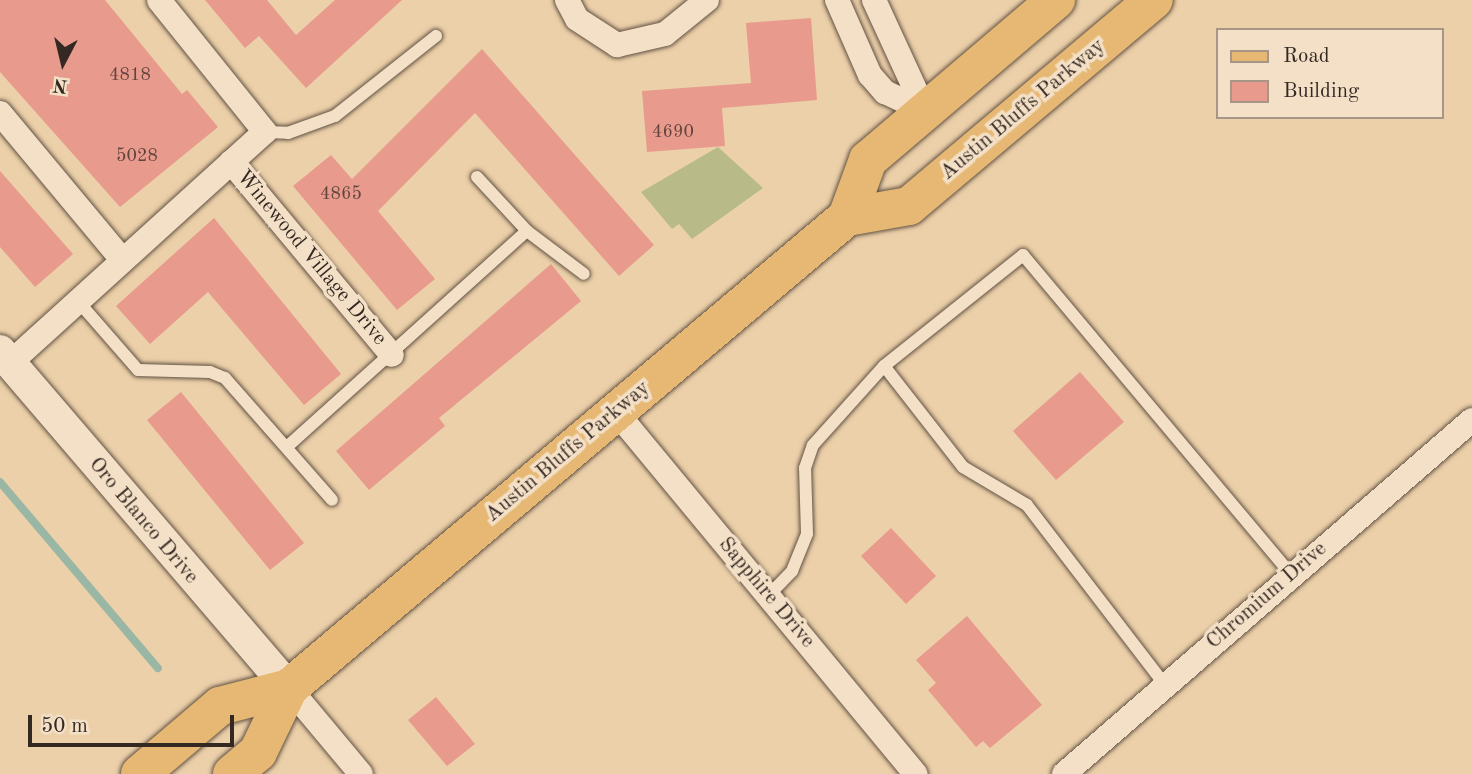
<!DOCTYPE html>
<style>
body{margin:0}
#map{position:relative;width:1472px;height:774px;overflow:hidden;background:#ecd0a9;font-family:"Old Standard TT",serif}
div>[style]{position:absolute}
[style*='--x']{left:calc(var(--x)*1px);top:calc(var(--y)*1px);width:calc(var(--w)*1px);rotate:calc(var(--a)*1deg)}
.green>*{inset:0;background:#b8bb88}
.stream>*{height:8px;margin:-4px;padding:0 4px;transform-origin:4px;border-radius:4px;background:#99b7a4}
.building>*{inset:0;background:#e89a8d}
.roads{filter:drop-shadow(0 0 2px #625244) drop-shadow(0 0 2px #625244)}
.service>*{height:12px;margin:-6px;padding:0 6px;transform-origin:6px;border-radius:6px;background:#f3e0c7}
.minor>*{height:24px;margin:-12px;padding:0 12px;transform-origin:12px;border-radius:12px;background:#f3e0c7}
.tertiary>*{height:32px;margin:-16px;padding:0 16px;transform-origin:16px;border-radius:16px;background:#f3e0c7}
.primary>*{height:38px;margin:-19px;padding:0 19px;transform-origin:19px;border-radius:19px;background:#e6b874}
span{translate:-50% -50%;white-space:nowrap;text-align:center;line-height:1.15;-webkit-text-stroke:7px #f3e0c7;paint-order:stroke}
.number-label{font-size:18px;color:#61443d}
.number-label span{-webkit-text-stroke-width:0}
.street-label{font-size:21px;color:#342822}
.legend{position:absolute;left:1216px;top:28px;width:228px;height:91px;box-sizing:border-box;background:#f3e0c7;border:2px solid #a79685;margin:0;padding:9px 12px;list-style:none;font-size:21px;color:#342822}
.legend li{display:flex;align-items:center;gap:14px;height:35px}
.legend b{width:35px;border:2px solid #a79685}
.north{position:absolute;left:28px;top:28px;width:70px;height:70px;-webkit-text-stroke:5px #f3e0c7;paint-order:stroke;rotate:187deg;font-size:19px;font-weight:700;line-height:28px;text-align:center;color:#342822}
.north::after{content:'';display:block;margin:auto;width:24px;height:32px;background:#342822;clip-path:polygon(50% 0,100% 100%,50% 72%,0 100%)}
.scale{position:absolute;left:28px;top:715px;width:206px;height:32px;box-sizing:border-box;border:4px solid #342822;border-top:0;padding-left:9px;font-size:21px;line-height:24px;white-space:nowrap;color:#342822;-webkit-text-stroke:5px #f3e0c7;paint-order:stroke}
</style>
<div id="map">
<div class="green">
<i style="clip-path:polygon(718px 147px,763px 188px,692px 239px,679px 224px,672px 229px,641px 192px)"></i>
</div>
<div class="stream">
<i style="--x:0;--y:482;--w:244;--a:49.7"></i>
</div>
<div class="building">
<i style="clip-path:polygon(0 0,105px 0,182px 94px,187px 90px,218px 127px,120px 207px,0 72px)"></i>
<i style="clip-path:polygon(205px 0,267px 0,296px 35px,335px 0,402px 0,306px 88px,259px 36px,245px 48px)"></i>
<i style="clip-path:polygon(811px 18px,817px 100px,722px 108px,725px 146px,647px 152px,642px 91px,751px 83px,746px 23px)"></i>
<i style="clip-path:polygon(482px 49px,654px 245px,619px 276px,475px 113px,378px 211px,435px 279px,397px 310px,293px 186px,331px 155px,352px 179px)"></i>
<i style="clip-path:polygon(0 171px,73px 254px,35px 287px,0 247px)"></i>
<i style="clip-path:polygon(214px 218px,341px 374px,304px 405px,208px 292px,150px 344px,116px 306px)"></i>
<i style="clip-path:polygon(551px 264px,581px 301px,439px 418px,445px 426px,369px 490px,336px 451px)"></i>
<i style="clip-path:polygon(1080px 372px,1124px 422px,1056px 480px,1013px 431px)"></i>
<i style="clip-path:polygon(181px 392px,304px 543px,270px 570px,147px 420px)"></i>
<i style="clip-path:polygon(891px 528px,936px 576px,906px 604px,861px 556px)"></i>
<i style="clip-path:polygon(967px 616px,1042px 705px,990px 748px,983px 741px,976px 747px,928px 690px,936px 683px,916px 660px)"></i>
<i style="clip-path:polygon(436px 697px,475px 744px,447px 766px,408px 720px)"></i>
</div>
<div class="roads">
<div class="service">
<i style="--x:265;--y:132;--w:23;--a:2"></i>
<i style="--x:288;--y:133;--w:50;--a:-19.9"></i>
<i style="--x:335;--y:116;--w:129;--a:-38.4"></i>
<i style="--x:477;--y:177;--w:74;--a:47.2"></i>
<i style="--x:527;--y:231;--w:71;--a:37"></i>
<i style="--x:77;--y:300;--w:93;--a:48.9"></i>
<i style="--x:138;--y:370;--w:72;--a:1.6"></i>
<i style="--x:210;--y:372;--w:16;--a:22"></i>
<i style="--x:225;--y:378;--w:162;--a:48.7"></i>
<i style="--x:289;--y:445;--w:320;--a:-42"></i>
<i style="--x:768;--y:596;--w:35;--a:-46"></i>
<i style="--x:792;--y:571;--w:40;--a:-68"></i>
<i style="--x:807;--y:534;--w:66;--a:-91.7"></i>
<i style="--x:805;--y:468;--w:24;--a:-71"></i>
<i style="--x:813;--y:445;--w:106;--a:-48.1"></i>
<i style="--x:1165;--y:685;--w:227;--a:-127.5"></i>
<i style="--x:1027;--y:505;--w:74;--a:-149.3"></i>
<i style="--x:963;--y:467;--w:128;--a:-128"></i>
<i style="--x:884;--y:366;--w:178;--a:-38.6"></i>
<i style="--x:1023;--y:255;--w:417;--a:50"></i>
</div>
<div class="minor">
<i style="--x:567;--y:0;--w:21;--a:62"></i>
<i style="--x:577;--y:19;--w:48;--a:33"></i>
<i style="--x:617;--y:45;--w:49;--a:-12.9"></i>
<i style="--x:665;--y:34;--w:54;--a:-39"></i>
<i style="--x:837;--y:0;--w:82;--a:66.3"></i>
<i style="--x:870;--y:75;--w:23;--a:49"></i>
<i style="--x:885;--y:92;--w:44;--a:25.4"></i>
<i style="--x:874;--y:0;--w:122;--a:65.3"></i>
<i style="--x:0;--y:113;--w:189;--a:50.2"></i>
<i style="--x:231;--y:162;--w:251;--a:50.2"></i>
<i style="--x:10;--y:363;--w:344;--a:-42.2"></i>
<i style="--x:265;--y:132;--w:169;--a:-128.8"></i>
<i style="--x:616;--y:412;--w:470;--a:50.4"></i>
<i style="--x:289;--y:688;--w:112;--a:50.1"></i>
<i style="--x:1064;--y:774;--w:540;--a:-40.95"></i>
</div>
<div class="tertiary">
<i style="--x:0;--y:351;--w:444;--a:49.4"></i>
</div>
<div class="primary">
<i style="--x:847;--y:217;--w:63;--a:-10.1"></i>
<i style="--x:909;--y:206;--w:320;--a:-40.1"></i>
<i style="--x:140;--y:774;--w:105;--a:-40.4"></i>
<i style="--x:220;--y:706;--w:71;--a:-14.6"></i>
<i style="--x:289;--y:688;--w:730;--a:-40.17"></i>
<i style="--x:847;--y:217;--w:61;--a:-69.8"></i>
<i style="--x:868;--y:160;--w:247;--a:-40.4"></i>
<i style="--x:232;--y:774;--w:34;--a:-40"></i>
<i style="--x:258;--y:752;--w:71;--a:-64.2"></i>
</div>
</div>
<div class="number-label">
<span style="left:130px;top:75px">4818</span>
<span style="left:673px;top:132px">4690</span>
<span style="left:137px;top:156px">5028</span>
<span style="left:341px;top:194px">4865</span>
</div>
<div class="street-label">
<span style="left:1023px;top:110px;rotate:-40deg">Austin Bluffs Parkway</span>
<span style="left:311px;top:258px;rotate:50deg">Winewood Village Drive</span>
<span style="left:568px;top:452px;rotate:-40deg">Austin Bluffs Parkway</span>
<span style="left:143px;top:521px;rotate:50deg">Oro Blanco Drive</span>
<span style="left:766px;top:593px;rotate:50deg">Sapphire Drive</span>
<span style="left:1267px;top:596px;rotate:-41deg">Chromium Drive</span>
</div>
<ul class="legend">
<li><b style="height:9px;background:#e6b874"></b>Road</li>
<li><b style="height:19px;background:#e89a8d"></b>Building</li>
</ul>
<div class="north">N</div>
<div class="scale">50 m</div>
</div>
